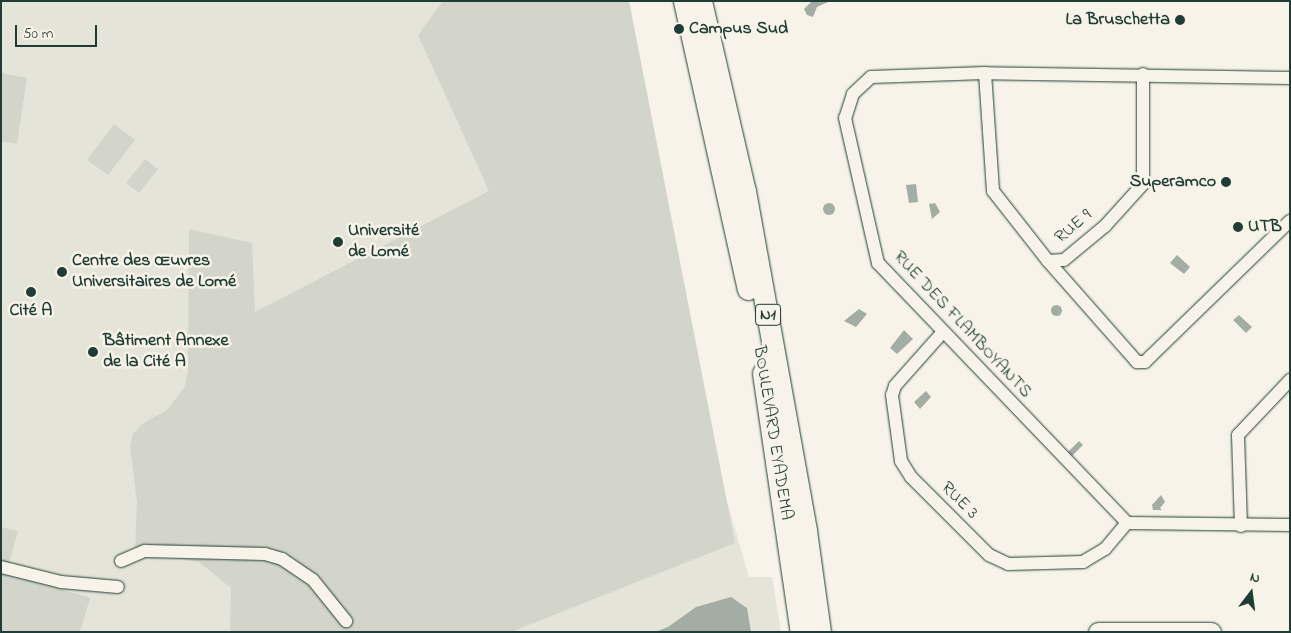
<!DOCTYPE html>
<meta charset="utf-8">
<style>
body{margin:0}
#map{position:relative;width:1291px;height:633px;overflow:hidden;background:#f7f3e8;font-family:"Indie Flower",sans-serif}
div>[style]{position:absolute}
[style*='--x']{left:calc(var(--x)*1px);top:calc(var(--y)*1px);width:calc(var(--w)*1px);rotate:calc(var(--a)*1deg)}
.built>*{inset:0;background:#e5e4d9}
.green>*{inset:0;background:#d3d5ca}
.water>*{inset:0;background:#a4ada3}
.round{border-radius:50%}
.roads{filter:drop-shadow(0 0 1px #1f3d34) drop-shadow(0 0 1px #1f3d34)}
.minor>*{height:12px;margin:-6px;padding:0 6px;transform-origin:6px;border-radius:6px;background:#f7f3e8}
.secondary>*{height:19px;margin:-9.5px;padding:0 9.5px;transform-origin:9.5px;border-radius:9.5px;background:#f7f3e8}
.trunk>*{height:21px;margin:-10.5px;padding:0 10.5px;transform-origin:10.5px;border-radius:10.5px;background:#f7f3e8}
.dots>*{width:14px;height:14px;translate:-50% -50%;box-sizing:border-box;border:2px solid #f7f3e8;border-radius:50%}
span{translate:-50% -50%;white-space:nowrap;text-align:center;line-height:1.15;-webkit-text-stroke:5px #f7f3e8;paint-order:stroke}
.shield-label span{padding:1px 4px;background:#f7f3e8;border:1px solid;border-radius:4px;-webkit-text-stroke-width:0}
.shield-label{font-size:16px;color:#1f3d34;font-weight:700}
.poi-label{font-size:18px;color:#1f3d34;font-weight:700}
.right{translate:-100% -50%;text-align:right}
.left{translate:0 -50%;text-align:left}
.street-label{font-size:18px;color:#1f3d34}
.frame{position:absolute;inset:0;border:2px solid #1f3d34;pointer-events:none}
.north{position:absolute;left:1226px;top:568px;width:50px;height:50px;-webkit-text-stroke:4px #f7f3e8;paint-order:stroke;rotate:15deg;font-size:14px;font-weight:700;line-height:20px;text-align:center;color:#1f3d34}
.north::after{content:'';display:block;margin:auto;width:18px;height:22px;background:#1f3d34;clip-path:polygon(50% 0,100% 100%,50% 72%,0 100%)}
.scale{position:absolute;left:15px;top:25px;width:82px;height:22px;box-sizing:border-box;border:2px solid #1f3d34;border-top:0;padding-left:6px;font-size:15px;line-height:18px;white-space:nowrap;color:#1f3d34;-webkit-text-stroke:4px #f7f3e8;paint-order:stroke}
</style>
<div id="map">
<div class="built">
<i style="clip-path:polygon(1px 1px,629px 1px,722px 484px,749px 577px,772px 577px,781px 632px,1px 632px)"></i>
</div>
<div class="green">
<i style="clip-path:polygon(443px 1px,629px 1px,735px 543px,511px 632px,230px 632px,231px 588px,199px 562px,135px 551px,137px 503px,130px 445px,133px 434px,142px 424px,167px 410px,184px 388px,188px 372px,189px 229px,252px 243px,255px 312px,489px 191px,418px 35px)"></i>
<i style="clip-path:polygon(1px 73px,27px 78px,17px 144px,1px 141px)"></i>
<i style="clip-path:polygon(114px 124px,135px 140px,108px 175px,87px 160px)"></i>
<i style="clip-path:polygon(145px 159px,158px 169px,139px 193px,126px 183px)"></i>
<i style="clip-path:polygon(1px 527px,18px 531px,9px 563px,1px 560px)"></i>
<i style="clip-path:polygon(1px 571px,90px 598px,80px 632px,1px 632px)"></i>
</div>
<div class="water">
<i style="clip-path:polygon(812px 1px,827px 1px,828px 2px,817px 7px,813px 17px,807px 15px,804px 9px)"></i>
<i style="clip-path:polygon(916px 184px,918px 202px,909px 203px,906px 185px)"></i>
<i class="round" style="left:823px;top:203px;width:12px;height:12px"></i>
<i style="clip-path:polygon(935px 203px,940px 212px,932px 219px,929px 204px)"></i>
<i style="clip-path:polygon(1177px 255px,1190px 267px,1184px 274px,1170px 263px)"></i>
<i class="round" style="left:1050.5px;top:304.5px;width:11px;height:11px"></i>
<i style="clip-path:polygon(859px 309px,867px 314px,856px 327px,844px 321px)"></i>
<i style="clip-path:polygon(1239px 315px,1252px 327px,1246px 333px,1233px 320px)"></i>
<i style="clip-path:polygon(904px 330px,913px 339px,897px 354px,890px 348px)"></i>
<i style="clip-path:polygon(926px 391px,931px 397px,920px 409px,914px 402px)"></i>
<i style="clip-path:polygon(1079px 441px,1083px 445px,1072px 456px,1068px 452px)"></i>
<i style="clip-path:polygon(1161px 495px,1165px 502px,1160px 508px,1162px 510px,1153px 510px,1152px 505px)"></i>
<i style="clip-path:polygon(731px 597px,747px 608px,751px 632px,655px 632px,668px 627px,696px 607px)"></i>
</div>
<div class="roads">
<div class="minor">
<i style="--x:985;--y:73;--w:118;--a:86.1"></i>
<i style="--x:993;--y:191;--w:89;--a:51.8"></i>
<i style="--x:1048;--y:261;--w:135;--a:48.6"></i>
<i style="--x:1137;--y:362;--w:8;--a:0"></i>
<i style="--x:1145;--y:362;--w:8;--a:-45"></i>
<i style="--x:1151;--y:356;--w:194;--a:-44.2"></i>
<i style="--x:1290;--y:78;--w:305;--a:-179.1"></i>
<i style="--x:985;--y:73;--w:114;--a:178"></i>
<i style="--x:871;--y:77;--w:25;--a:137"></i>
<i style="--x:853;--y:94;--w:25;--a:108"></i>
<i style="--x:845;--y:118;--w:149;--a:77.2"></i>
<i style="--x:878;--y:263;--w:360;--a:46.2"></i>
<i style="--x:1127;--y:523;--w:163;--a:0.7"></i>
<i style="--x:1048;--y:261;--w:16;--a:-4"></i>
<i style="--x:1064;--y:260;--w:53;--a:-39.7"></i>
<i style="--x:1105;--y:226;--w:57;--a:-47.9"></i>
<i style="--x:1143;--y:184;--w:110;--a:-90"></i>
<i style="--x:942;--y:333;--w:71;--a:131.6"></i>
<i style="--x:895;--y:386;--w:9;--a:108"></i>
<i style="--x:892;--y:395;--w:67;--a:82.2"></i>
<i style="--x:901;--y:461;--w:19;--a:58"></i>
<i style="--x:911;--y:477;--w:110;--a:45"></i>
<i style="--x:989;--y:555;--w:21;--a:25"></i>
<i style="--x:1008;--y:564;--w:75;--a:-1.5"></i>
<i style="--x:1083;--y:562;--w:26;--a:-31"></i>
<i style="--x:1105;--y:549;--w:34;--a:-50"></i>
<i style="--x:1241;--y:526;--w:91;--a:-91.9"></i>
<i style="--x:1238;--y:435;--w:76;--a:-46.6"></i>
<i style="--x:121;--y:561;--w:26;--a:-23"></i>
<i style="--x:145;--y:551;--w:120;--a:1.4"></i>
<i style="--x:265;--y:554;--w:18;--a:16"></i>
<i style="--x:282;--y:559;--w:37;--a:34"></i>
<i style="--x:313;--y:580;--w:53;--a:51.2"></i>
<i style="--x:1;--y:567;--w:62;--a:14"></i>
<i style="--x:61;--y:582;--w:57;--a:5"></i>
</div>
<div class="secondary">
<i style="--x:1098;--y:632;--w:113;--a:0"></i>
</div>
<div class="trunk">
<i style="--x:684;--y:1;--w:295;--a:77.5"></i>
<i style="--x:701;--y:1;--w:195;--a:77"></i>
<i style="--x:745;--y:191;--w:345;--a:79.8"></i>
<i style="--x:806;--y:531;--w:102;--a:82.1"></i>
<i style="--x:763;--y:373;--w:262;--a:81.7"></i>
</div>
</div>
<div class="dots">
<i style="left:1180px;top:20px;background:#1f3d34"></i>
<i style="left:679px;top:29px;background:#1f3d34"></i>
<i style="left:1226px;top:182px;background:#1f3d34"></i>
<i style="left:1238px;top:227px;background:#1f3d34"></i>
<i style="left:338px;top:242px;background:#1f3d34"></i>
<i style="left:62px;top:272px;background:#1f3d34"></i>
<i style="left:31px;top:292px;background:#1f3d34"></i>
<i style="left:93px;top:352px;background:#1f3d34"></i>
</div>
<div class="shield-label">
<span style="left:768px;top:315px">N1</span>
</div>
<div class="poi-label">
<span class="right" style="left:1170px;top:20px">La Bruschetta</span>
<span class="left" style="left:689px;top:29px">Campus Sud</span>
<span class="right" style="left:1216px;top:182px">Superamco</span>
<span class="left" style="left:1248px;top:227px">UTB</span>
<span class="left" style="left:348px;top:242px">Université<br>de Lomé</span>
<span class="left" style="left:72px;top:272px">Centre des Œuvres<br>Universitaires de Lomé</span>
<span style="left:31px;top:311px">Cité A</span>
<span class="left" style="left:103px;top:352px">Bâtiment Annexe<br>de la Cité A</span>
</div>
<div class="street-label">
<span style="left:1074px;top:227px;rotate:-40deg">RUE 9</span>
<span style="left:962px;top:325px;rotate:47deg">RUE DES FLAMBOYANTS</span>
<span style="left:772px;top:433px;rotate:81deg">BOULEVARD EYADEMA</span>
<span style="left:959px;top:501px;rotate:45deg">RUE 3</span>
</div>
<div class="frame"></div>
<div class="north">N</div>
<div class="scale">50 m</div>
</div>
